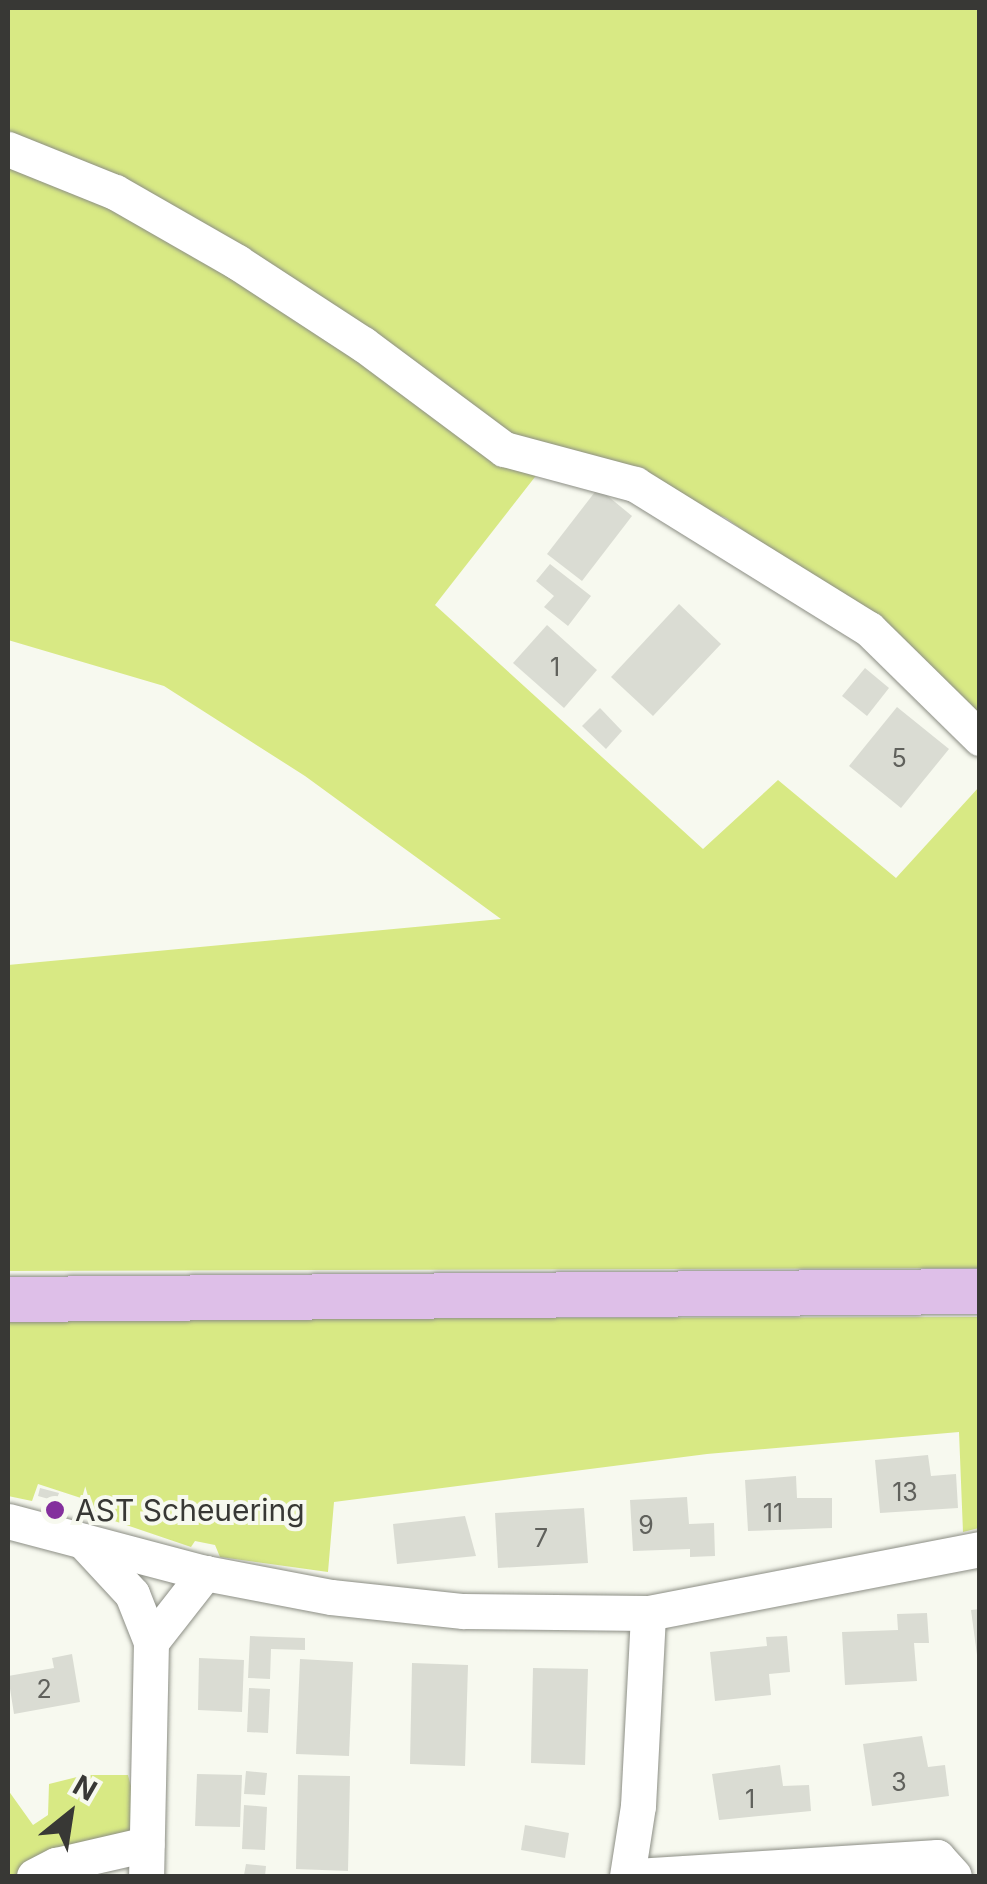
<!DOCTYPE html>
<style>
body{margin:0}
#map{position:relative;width:987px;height:1884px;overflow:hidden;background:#f7f9ef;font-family:Inter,sans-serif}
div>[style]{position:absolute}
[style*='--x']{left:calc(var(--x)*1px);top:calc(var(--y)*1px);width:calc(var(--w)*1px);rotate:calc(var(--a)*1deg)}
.green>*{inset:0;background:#d8e984}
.building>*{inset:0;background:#dadcd3}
.roads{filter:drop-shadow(0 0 2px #8c8e85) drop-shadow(0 0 2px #8c8e85)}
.minor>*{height:35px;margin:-17.5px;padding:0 17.5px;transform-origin:17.5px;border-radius:17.5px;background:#fff}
.major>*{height:45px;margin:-22.5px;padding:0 22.5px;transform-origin:22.5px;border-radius:22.5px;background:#debfe8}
.dots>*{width:28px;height:28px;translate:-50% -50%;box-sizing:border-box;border:5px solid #f7f9ef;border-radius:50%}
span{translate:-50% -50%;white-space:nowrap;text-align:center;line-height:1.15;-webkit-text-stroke:8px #f7f9ef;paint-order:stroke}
.number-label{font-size:25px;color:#60615c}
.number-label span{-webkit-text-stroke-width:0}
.poi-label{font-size:30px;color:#383835}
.left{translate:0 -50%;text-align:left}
.frame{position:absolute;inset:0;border:10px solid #383835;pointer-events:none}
.north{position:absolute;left:20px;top:1764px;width:100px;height:100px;-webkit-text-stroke:8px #f7f9ef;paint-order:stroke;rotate:30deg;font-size:28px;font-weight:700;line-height:40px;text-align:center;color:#383835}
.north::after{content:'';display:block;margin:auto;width:35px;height:45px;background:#383835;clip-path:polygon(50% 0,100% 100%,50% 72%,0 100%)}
</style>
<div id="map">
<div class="green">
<i style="clip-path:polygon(8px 8px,979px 8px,979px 730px,872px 624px,726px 518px,616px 473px,549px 459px,435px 605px,703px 849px,778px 780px,896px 878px,979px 787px,979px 1268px,8px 1271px,8px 965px,501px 919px,305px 776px,164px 686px,8px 640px)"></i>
<i style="clip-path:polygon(979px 1317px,979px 1528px,963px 1532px,959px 1432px,707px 1454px,334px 1502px,328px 1572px,220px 1557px,215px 1545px,195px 1541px,191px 1547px,85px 1511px,84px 1499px,38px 1484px,32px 1501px,8px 1496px,8px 1319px)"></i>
<i style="clip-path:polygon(85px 1775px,128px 1775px,136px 1806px,128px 1838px,34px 1876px,8px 1876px,8px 1790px,33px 1825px,48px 1815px,49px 1784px)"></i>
</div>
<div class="building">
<i style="clip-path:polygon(598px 488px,632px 516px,582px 581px,547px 554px)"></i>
<i style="clip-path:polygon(550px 564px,591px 596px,568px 626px,544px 607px,554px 596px,536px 581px)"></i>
<i style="clip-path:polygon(679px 604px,721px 644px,653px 716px,611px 677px)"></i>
<i style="clip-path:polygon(547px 625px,597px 670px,564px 708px,513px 663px)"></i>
<i style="clip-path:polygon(865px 668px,889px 688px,867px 716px,842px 696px)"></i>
<i style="clip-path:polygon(897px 707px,949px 749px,901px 808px,849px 766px)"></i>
<i style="clip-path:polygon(600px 708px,622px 731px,606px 749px,582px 726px)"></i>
<i style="clip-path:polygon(928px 1455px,931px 1476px,956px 1474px,958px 1508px,880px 1513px,875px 1460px)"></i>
<i style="clip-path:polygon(796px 1476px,797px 1498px,832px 1498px,832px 1528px,748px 1531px,745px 1480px)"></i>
<i style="clip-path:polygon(40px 1488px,59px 1493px,56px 1501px,38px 1496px)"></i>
<i style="clip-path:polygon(687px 1497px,689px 1524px,714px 1523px,715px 1556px,690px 1557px,690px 1549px,633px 1551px,630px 1500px)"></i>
<i style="clip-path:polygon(584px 1508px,588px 1563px,498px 1568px,495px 1513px)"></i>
<i style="clip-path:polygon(465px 1516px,476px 1556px,397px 1564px,393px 1524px)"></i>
<i style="clip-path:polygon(980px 1609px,980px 1655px,977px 1655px,971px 1610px)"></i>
<i style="clip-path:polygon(927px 1613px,929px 1643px,914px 1643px,917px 1681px,845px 1685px,842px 1632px,898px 1630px,897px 1614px)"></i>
<i style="clip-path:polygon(250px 1636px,305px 1638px,305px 1650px,271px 1649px,270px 1679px,248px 1678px)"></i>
<i style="clip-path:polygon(787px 1636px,790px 1672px,769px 1674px,771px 1695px,715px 1701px,710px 1652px,767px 1646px,766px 1637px)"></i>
<i style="clip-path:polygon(72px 1654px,80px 1702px,14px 1714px,8px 1676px,54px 1668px,52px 1658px)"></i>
<i style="clip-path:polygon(199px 1658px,244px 1660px,242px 1712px,198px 1710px)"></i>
<i style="clip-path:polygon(300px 1659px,353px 1662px,349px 1756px,296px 1754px)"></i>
<i style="clip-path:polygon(412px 1663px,468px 1665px,465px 1766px,410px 1764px)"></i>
<i style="clip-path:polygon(533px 1668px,588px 1669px,585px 1765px,531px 1763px)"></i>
<i style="clip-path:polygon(249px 1688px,270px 1689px,268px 1733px,247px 1732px)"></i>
<i style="clip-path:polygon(922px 1736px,928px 1767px,945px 1765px,949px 1796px,872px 1806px,863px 1744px)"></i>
<i style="clip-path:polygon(780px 1765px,783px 1786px,809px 1785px,811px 1811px,719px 1820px,712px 1774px)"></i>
<i style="clip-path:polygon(246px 1771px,267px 1773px,265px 1795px,244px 1794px)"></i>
<i style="clip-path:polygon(197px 1774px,242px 1775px,240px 1827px,195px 1826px)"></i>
<i style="clip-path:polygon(298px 1775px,350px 1776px,348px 1871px,296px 1869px)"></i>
<i style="clip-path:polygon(244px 1805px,267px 1807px,265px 1850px,242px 1849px)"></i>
<i style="clip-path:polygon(525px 1825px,569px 1833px,565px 1858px,521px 1850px)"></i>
<i style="clip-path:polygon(246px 1864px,266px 1866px,265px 1876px,244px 1875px)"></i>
</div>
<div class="roads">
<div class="minor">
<i style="--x:8;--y:149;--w:115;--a:21.9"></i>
<i style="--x:115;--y:192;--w:141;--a:29.8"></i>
<i style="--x:237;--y:262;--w:150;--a:33.1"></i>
<i style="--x:363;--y:344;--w:176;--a:36.7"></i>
<i style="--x:504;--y:449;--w:136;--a:15"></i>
<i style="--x:635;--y:484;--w:275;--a:31.8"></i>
<i style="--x:869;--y:629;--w:156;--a:44.5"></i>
<i style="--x:8;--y:1521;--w:204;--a:14.8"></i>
<i style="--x:205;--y:1573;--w:128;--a:10.8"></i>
<i style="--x:331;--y:1597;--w:133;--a:6.1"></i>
<i style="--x:463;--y:1611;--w:185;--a:0.6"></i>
<i style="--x:648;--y:1613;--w:338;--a:-10.9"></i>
<i style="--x:83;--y:1541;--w:72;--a:47.2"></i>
<i style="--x:132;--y:1594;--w:52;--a:68.4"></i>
<i style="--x:151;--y:1642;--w:234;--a:91.2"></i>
<i style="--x:151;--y:1642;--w:88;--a:-52"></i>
<i style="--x:34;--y:1876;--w:25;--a:-27"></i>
<i style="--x:56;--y:1865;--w:93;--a:-13"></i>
<i style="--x:627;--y:1876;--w:71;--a:-81.1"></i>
<i style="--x:638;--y:1806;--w:193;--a:-87"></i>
<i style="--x:636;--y:1876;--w:302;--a:-3.6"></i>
<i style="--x:937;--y:1857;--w:25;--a:48"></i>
</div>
<div class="major">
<i style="--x:8;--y:1299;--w:972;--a:-0.47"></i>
</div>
</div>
<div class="dots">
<i style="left:55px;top:1510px;background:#842f9d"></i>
</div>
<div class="number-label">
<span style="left:555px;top:667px">1</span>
<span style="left:899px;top:758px">5</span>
<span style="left:905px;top:1492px">13</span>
<span style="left:773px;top:1513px">11</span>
<span style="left:646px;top:1525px">9</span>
<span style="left:541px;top:1538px">7</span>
<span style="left:44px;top:1689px">2</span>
<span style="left:899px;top:1782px">3</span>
<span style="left:750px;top:1799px">1</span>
</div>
<div class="poi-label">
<span class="left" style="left:75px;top:1510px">AST Scheuering</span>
</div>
<div class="frame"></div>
<div class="north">N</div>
</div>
